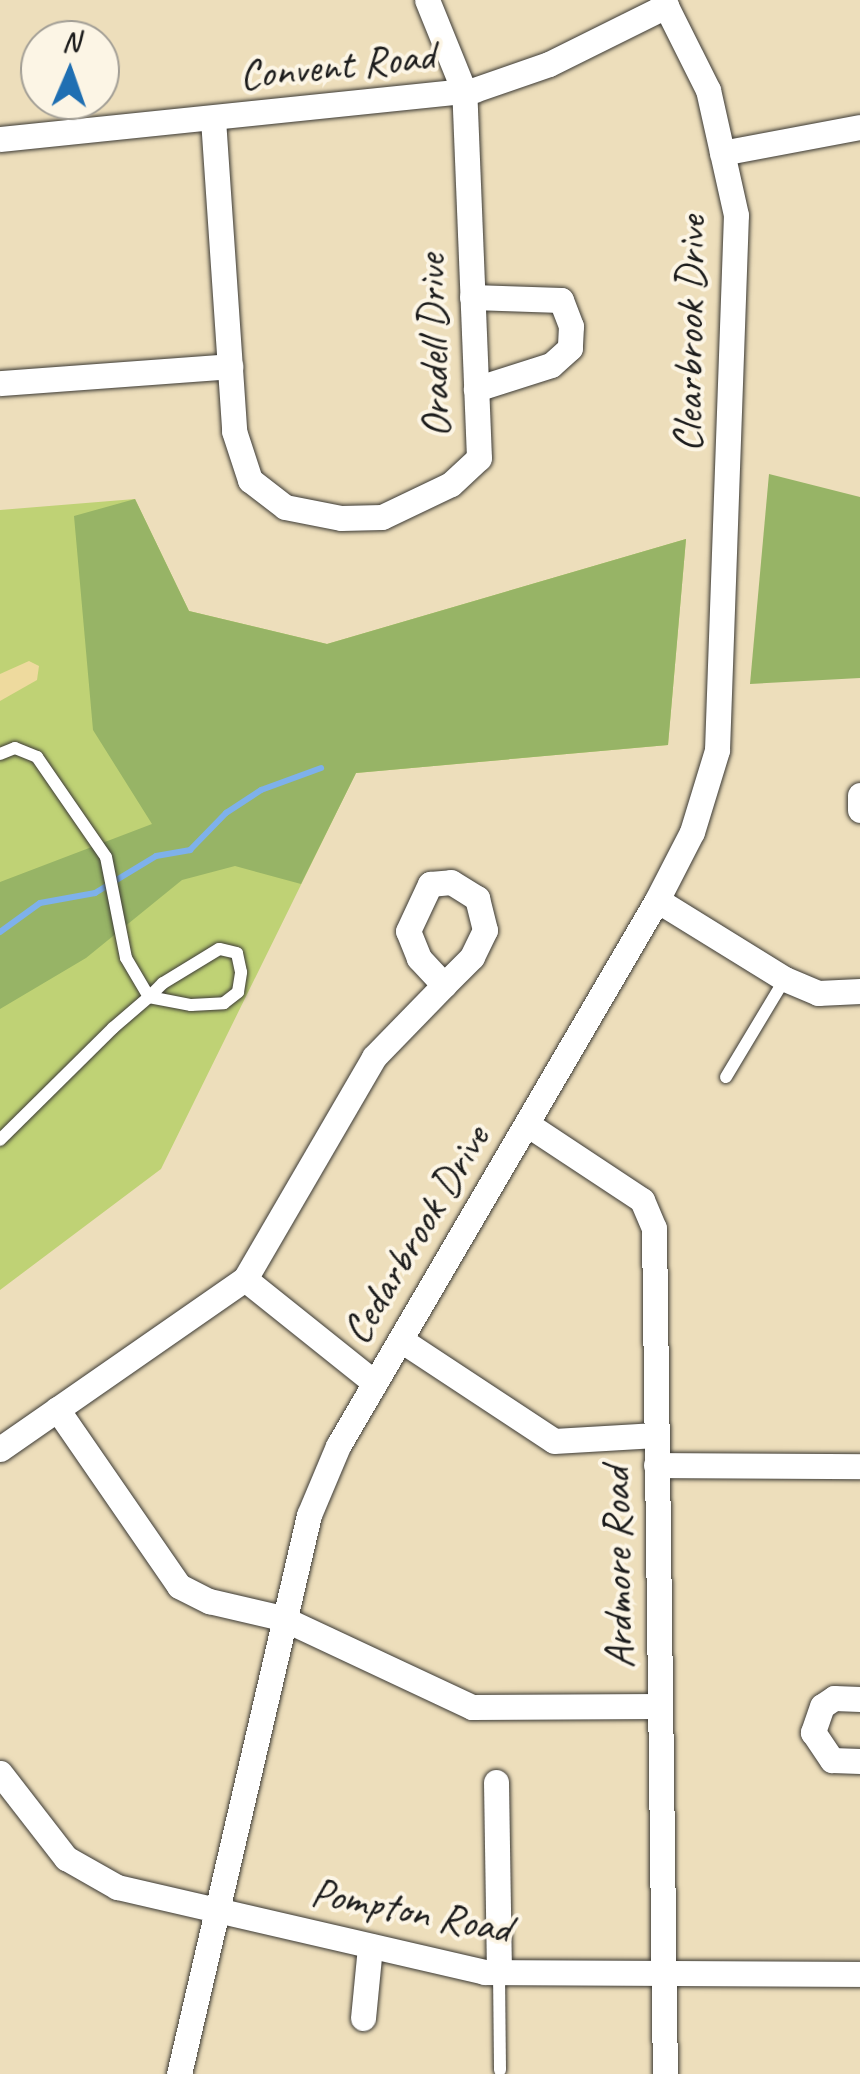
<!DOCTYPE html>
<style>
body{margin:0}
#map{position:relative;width:860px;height:2074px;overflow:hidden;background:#eddebb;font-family:Caveat,sans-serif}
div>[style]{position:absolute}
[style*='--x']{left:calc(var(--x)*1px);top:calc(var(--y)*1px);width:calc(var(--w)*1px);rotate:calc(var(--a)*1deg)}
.green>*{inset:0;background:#bfd275}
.forest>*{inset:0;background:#97b466}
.sand>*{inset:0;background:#eeda9e}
.stream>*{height:6px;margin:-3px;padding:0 3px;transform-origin:3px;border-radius:3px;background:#7eb1eb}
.roads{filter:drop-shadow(0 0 2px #3b3934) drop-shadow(0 0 2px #3b3934)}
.lane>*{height:12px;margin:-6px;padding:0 6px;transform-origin:6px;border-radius:6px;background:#fff}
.street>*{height:25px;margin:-12.5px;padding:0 12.5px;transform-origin:12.5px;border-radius:12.5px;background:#fff}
span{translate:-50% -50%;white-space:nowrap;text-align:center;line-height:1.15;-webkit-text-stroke:8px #fcf5e5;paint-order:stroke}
.street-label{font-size:42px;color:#1c1c1c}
.north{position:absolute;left:20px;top:20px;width:100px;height:100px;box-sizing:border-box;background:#fcf5e5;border:2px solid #a29e95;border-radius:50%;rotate:2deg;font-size:28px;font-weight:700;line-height:40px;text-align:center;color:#1c1c1c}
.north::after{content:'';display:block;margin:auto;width:35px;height:45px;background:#1f6fb2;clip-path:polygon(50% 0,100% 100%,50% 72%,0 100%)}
</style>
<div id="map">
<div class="green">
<i style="clip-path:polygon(135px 499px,189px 611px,327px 644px,686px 539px,668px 745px,356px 773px,161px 1169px,0 1290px,0 510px)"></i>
</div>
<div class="forest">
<i style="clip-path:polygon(769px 474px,860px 497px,860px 678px,750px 684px)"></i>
<i style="clip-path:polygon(135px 499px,189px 611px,327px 644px,686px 539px,668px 745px,356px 773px,301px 884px,235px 866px,182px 880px,86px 958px,0 1009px,0 882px,152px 824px,93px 730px,74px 516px)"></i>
</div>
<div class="sand">
<i style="clip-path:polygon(29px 661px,39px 666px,37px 680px,0 701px,0 674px)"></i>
</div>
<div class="stream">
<i style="--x:0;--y:932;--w:49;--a:-35.9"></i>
<i style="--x:40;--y:903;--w:56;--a:-10.3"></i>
<i style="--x:95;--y:893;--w:71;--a:-31.2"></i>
<i style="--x:156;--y:856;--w:35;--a:-10"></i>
<i style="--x:190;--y:850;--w:52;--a:-45.8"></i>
<i style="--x:226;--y:813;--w:42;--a:-33.3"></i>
<i style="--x:261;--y:790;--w:64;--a:-20.1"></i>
</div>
<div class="roads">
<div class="lane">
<i style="--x:0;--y:754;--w:16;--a:-22"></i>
<i style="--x:15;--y:748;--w:24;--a:22"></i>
<i style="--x:37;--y:757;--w:121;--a:55.4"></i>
<i style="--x:106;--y:857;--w:103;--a:78.8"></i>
<i style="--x:126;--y:958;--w:45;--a:59.5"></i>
<i style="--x:149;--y:997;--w:43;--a:10.8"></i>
<i style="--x:191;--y:1005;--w:33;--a:-3"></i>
<i style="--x:224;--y:1003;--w:18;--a:-38"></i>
<i style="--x:238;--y:992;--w:20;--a:-81"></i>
<i style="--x:241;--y:972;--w:19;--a:-102"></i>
<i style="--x:237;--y:953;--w:18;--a:-167"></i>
<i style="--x:219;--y:949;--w:66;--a:148.7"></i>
<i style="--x:163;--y:983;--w:20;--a:135"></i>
<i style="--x:149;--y:997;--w:48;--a:139.3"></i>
<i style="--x:113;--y:1028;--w:159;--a:135.3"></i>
<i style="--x:726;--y:1077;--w:114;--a:-59"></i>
<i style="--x:499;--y:1973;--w:97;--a:89.4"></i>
</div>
<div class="street">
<i style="--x:213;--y:119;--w:313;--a:86.1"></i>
<i style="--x:234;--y:431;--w:52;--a:71.9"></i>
<i style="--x:250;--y:480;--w:44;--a:37.6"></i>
<i style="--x:285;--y:507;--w:57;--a:11.1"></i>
<i style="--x:341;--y:518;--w:41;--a:-1.4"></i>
<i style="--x:382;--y:517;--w:76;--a:-25.6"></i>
<i style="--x:451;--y:484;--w:38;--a:-43"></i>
<i style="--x:479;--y:458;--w:367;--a:-92.3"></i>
<i style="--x:464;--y:91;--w:98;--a:-112.1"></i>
<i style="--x:0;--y:139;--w:477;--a:-5.9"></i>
<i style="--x:474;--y:90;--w:79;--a:-19.1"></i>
<i style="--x:549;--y:64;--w:131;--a:-26.4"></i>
<i style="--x:722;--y:153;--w:140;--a:-10.7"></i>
<i style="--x:472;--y:297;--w:89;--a:1.9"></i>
<i style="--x:561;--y:300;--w:28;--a:69"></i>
<i style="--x:571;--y:326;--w:22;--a:93"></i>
<i style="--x:570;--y:348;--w:25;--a:138"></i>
<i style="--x:551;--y:365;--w:79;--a:162.3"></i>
<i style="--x:0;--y:383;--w:231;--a:-4.2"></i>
<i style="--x:860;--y:795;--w:15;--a:90"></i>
<i style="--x:451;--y:882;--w:31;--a:32"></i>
<i style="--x:477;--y:898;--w:33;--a:76"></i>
<i style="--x:485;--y:930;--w:30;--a:116"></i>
<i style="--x:472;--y:957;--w:40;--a:135"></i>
<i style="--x:444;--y:985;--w:37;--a:-133"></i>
<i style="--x:419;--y:958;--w:29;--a:-112"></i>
<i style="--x:408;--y:931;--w:52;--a:-64.9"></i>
<i style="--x:430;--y:884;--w:21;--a:-5"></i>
<i style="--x:657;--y:900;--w:150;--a:31.7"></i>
<i style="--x:785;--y:979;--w:36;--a:23"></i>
<i style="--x:818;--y:993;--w:42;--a:-2.7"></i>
<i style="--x:527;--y:1124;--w:138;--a:33.5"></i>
<i style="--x:642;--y:1200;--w:30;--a:67"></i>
<i style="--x:654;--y:1228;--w:846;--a:89.26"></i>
<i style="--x:245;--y:1279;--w:166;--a:38.7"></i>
<i style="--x:401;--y:1340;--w:183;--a:33.4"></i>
<i style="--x:554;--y:1441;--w:102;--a:-3.4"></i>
<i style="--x:57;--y:1409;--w:215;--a:55.4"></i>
<i style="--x:179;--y:1586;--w:34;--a:27"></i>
<i style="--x:209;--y:1601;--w:75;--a:13.1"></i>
<i style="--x:282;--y:1618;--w:210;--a:25.1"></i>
<i style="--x:472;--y:1707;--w:188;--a:-0.3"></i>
<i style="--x:0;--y:1449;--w:298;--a:-34.8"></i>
<i style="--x:245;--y:1279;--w:257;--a:-59.8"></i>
<i style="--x:374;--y:1057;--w:100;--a:-45.8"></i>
<i style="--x:656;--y:1465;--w:204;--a:0.3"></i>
<i style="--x:860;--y:1699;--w:26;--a:-178"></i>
<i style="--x:834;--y:1698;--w:14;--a:146"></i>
<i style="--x:822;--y:1706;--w:28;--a:109"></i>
<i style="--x:813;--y:1732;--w:34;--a:56"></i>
<i style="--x:832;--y:1760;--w:28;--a:2"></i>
<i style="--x:0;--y:1773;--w:108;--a:52.2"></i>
<i style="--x:66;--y:1858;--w:59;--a:29.6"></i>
<i style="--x:117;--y:1887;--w:377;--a:13"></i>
<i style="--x:484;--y:1972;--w:376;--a:0.3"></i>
<i style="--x:496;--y:1782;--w:191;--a:89.1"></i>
<i style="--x:363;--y:2018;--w:72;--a:-84.4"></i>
<i style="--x:179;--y:2074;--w:574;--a:-76.91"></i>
<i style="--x:309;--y:1515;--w:75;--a:-67.2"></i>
<i style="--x:338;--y:1446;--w:632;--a:-59.7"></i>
<i style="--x:657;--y:900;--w:76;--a:-62.8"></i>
<i style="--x:692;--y:832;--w:86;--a:-73"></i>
<i style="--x:717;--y:750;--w:535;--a:-87.97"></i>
<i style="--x:736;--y:215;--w:128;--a:-102.6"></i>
<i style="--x:708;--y:90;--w:101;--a:-116.6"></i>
</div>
</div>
<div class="street-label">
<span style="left:337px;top:66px;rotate:-6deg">Convent Road</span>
<span style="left:690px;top:334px;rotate:-89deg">Clearbrook Drive</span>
<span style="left:434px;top:346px;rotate:-92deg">Oradell Drive</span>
<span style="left:416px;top:1235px;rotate:-59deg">Cedarbrook Drive</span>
<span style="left:618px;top:1568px;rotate:-91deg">Ardmore Road</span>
<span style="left:411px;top:1911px;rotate:11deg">Pompton Road</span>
</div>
<div class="north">N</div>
</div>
